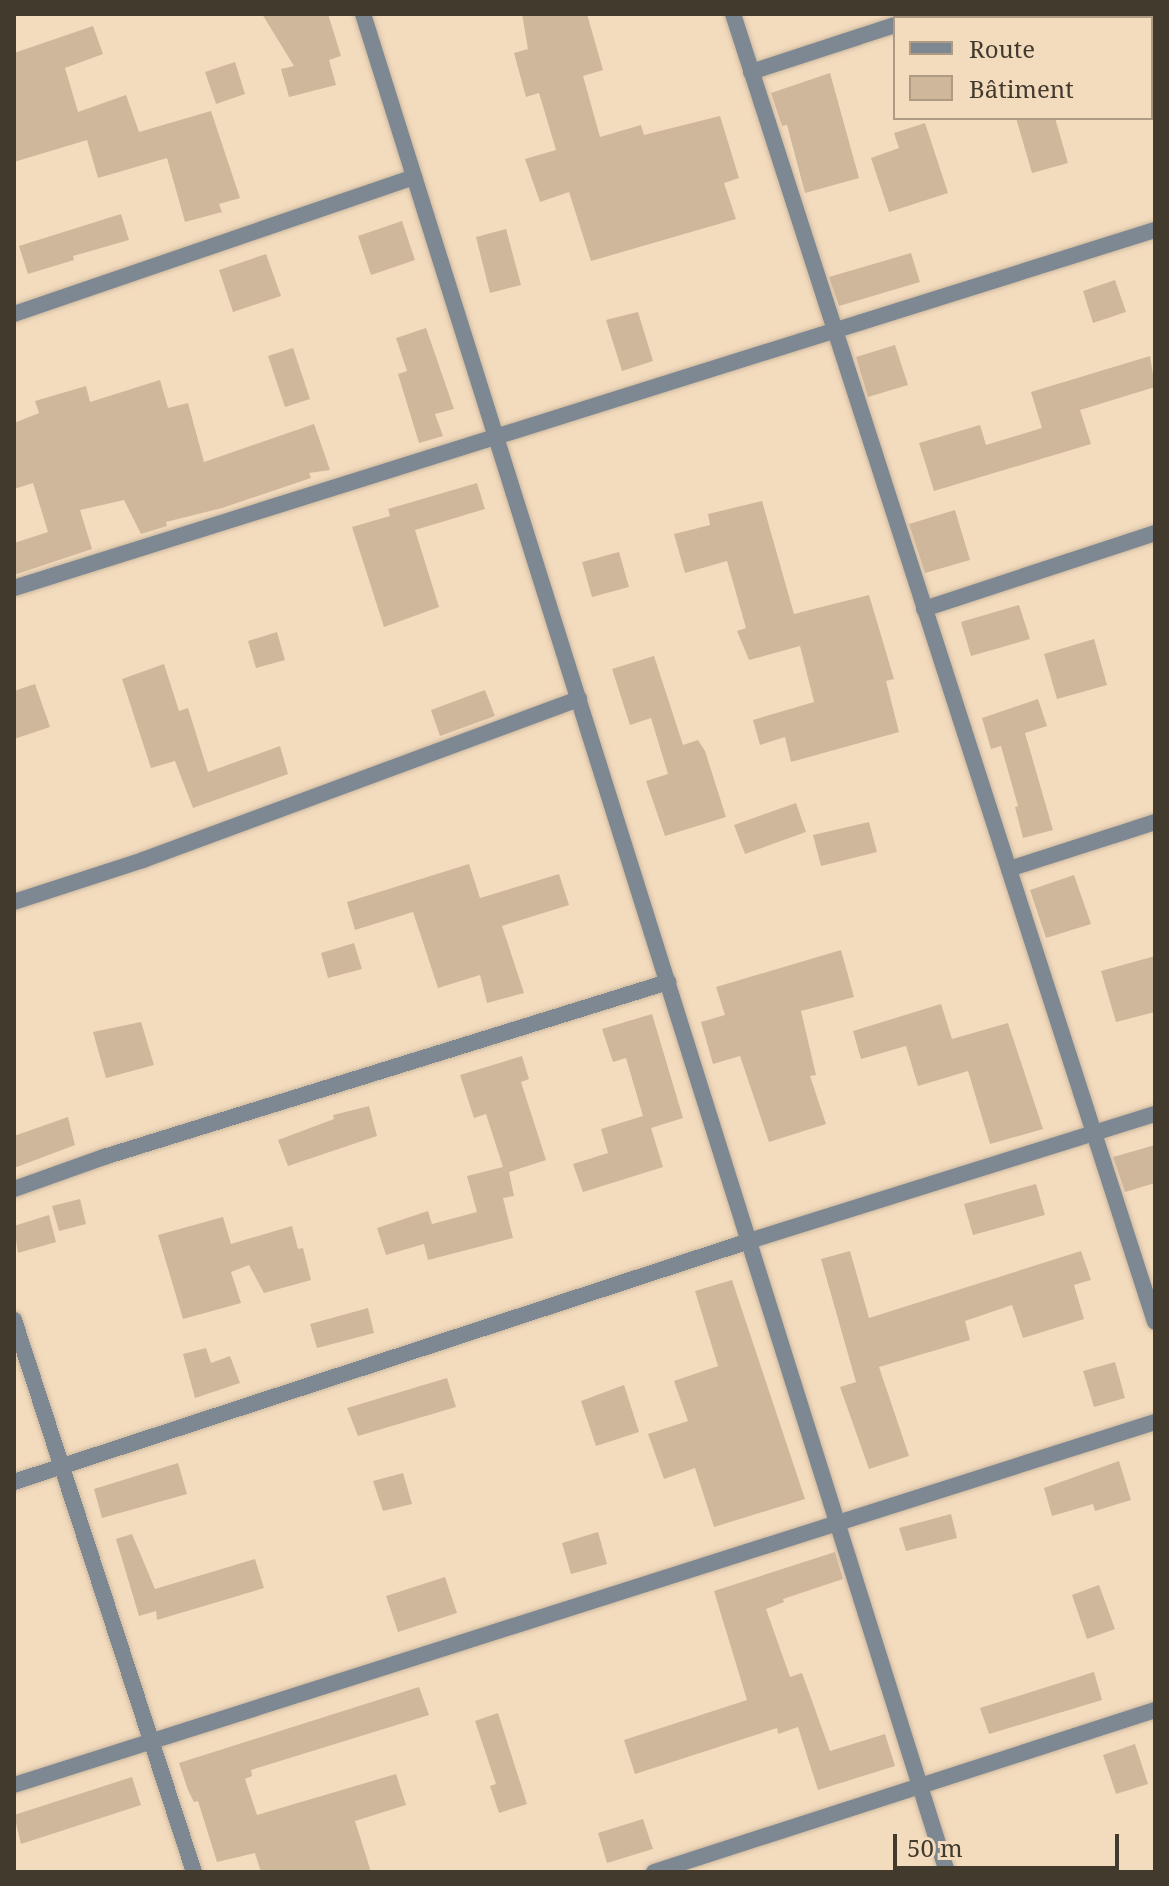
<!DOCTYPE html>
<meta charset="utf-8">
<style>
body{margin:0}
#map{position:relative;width:1169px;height:1886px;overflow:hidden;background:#f3dbbe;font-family:"Noto Serif",serif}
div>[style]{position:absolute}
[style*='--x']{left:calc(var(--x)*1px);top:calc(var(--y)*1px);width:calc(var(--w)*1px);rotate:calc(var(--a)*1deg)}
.building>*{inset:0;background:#cfb79c}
.roads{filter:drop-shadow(0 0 2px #ccb89e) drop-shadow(0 0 2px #ccb89e)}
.minor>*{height:16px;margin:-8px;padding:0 8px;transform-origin:8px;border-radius:8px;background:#7d8893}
span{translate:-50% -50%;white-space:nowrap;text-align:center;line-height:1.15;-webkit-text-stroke:6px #f3dbbe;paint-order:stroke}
.frame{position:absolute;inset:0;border:16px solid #433a2e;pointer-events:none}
.legend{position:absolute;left:893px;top:16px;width:260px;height:104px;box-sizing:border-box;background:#f3dbbe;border:2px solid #ad9b84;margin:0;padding:10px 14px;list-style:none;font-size:24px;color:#433a2e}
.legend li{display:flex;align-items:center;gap:16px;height:40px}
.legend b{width:40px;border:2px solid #ad9b84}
.scale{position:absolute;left:893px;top:1834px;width:226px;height:36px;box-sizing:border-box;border:4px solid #433a2e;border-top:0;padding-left:10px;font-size:24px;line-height:28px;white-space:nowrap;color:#433a2e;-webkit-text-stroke:6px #f3dbbe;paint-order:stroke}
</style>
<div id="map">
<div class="building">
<i style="clip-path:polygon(262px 14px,328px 14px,341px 56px,329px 60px,336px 85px,289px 97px,281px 69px,294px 66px)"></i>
<i style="clip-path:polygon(522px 14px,587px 14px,603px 70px,583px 76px,600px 137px,641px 125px,644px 135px,720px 116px,739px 178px,724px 183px,736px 219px,591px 261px,569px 192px,540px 202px,525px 159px,556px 150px,539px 93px,526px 97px,514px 53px,528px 49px)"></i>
<i style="clip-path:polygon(93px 26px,103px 54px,65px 68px,78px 112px,126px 95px,139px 132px,211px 111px,240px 198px,219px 204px,222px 212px,185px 222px,167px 158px,98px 178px,87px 140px,14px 162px,14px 53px)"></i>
<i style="clip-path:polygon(235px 62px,245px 94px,216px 104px,205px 72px)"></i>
<i style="clip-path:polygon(830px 73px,859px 178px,805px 193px,787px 125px,782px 126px,771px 93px)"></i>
<i style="clip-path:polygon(1016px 118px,1055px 118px,1068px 163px,1032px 173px)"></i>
<i style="clip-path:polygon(925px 123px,948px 193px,889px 212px,871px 158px,899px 148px,894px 133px)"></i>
<i style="clip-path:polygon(121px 214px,129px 240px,73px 256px,74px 260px,28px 274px,19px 246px)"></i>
<i style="clip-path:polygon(402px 221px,415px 260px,371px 275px,358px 236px)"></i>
<i style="clip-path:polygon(506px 229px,521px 285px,490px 293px,476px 237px)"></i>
<i style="clip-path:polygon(911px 253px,920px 282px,839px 306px,829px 277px)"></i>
<i style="clip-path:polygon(266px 254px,281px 296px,233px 312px,219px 270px)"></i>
<i style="clip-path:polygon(1115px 280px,1126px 312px,1093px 323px,1083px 291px)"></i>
<i style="clip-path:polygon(638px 312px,653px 361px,622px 371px,606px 320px)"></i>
<i style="clip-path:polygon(426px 328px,454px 409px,435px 414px,443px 436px,419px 443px,398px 374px,407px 371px,396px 338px)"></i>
<i style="clip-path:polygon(895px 345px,908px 385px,868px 397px,856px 357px)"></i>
<i style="clip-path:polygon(293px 348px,310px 399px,285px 407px,268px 356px)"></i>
<i style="clip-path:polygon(1150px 356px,1155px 387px,1080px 410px,1091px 444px,934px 491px,919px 443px,980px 425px,986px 445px,1042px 428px,1031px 392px)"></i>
<i style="clip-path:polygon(160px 380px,168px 408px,188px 403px,204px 462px,314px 424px,330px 470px,309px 473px,311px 478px,222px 508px,166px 522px,167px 526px,141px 534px,124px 500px,80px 510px,92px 549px,14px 575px,14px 543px,48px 532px,33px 483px,14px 489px,14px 423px,39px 413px,35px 401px,86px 386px,90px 402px)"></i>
<i style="clip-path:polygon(477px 483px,485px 509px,415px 530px,439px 607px,384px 627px,352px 527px,390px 516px,388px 509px)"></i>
<i style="clip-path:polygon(762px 501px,794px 614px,869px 595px,894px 679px,886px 681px,899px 732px,791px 762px,785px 737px,760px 745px,753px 720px,814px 702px,800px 646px,749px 660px,737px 631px,746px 628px,727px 561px,685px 573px,674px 534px,710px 525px,708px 514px)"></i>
<i style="clip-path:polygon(955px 510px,970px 560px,925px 573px,909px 524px)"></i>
<i style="clip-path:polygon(619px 552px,629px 587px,592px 597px,582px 562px)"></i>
<i style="clip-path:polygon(1019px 605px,1030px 639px,971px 656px,961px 622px)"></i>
<i style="clip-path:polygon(277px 632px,285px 660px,256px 668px,248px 641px)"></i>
<i style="clip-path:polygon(1094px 639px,1107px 685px,1057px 699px,1044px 654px)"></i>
<i style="clip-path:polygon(654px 656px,683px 745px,698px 740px,705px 751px,726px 817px,665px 836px,646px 781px,668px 774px,651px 718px,630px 725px,612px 669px)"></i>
<i style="clip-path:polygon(164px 664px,179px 711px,188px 708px,208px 772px,280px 746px,288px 774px,193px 808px,175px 761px,151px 768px,122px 679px)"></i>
<i style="clip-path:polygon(35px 684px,50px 727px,14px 739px,14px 691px)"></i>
<i style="clip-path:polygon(485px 690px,495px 716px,440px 736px,431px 710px)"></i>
<i style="clip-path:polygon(1038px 699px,1047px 726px,1025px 733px,1053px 830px,1023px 838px,1015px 807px,1018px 806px,1001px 746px,991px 749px,982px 718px)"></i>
<i style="clip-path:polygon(796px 803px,806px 832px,745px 854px,734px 825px)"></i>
<i style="clip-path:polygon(869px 822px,877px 852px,821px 866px,813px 835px)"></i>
<i style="clip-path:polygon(469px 864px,480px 898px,559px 874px,569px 905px,502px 926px,524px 993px,487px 1003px,480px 975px,438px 988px,413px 912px,355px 930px,347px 902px)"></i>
<i style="clip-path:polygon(1074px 875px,1091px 924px,1046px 938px,1030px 890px)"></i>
<i style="clip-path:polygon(354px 943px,362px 969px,328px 978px,321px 953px)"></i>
<i style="clip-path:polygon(841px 950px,854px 997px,801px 1011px,816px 1075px,810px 1076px,826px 1124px,769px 1142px,740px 1056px,713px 1064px,701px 1022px,725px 1015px,716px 987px)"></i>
<i style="clip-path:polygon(1155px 956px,1155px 1012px,1116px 1022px,1101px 971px)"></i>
<i style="clip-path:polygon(941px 1004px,952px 1039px,1008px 1023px,1043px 1129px,990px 1144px,968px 1071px,918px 1086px,906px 1046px,861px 1059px,853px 1031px)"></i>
<i style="clip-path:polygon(652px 1014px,683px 1118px,651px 1128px,663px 1167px,583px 1192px,573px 1164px,608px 1153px,601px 1129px,643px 1116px,626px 1058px,613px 1062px,602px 1029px)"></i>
<i style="clip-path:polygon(141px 1022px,154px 1065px,106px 1078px,93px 1032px)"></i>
<i style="clip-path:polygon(522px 1056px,529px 1079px,521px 1082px,546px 1160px,509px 1172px,514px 1196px,503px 1198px,513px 1238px,428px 1260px,424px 1244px,386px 1255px,377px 1228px,428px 1211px,432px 1224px,477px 1212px,467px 1176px,503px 1167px,486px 1114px,474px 1118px,460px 1075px)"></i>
<i style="clip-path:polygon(369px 1106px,377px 1136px,288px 1166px,278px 1140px,334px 1119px,333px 1115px)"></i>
<i style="clip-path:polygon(68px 1117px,75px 1145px,14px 1168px,14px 1136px)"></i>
<i style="clip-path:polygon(1155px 1145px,1155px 1183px,1125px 1192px,1113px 1157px)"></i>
<i style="clip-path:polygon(1036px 1184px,1045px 1215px,973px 1235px,964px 1204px)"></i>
<i style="clip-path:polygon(80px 1199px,86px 1224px,59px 1231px,52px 1206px)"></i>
<i style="clip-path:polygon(49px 1215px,56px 1242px,18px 1253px,14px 1226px)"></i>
<i style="clip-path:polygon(223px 1217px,231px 1244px,292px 1226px,298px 1249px,303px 1248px,311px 1280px,264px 1293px,249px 1265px,231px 1272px,241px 1303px,183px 1319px,158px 1235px)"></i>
<i style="clip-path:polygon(850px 1251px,869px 1318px,1081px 1251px,1091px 1280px,1074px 1285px,1084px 1319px,1023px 1338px,1012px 1305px,965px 1321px,970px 1340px,879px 1367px,909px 1456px,869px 1469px,840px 1387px,856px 1382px,821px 1259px)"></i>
<i style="clip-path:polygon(732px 1280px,805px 1499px,714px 1527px,695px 1468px,664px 1479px,648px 1434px,688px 1421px,674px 1381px,718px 1366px,695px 1291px)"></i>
<i style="clip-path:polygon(368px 1308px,374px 1333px,317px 1348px,310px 1324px)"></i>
<i style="clip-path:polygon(206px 1348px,211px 1363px,230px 1356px,240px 1383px,195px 1398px,183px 1354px)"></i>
<i style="clip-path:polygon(1115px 1362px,1125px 1398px,1094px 1407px,1083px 1371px)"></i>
<i style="clip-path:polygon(447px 1378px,456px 1407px,358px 1436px,347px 1408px)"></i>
<i style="clip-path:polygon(624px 1385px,639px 1432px,596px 1446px,581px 1401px)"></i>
<i style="clip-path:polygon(1119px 1461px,1131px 1500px,1095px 1511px,1093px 1504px,1052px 1516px,1044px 1488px)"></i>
<i style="clip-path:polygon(178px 1463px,187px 1494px,102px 1518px,94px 1489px)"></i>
<i style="clip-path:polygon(403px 1473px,412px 1504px,383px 1511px,373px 1481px)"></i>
<i style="clip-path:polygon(951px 1514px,957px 1538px,906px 1551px,899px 1528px)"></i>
<i style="clip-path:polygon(598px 1532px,607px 1564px,571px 1574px,562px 1543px)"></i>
<i style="clip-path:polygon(132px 1534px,155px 1589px,255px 1559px,264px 1588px,157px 1620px,156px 1611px,139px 1616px,116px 1539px)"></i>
<i style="clip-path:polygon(835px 1552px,843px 1579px,783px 1599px,784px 1602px,766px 1609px,790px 1677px,802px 1673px,830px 1751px,885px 1734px,895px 1766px,818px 1790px,798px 1727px,778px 1734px,777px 1728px,635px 1774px,624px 1740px,747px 1700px,714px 1591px)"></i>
<i style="clip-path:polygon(445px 1577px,457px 1613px,398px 1632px,386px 1596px)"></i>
<i style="clip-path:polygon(1099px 1585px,1115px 1629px,1087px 1639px,1072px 1595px)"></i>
<i style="clip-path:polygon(1094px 1672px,1102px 1700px,989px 1734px,980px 1708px)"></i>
<i style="clip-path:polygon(419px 1687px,429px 1715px,251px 1770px,252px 1776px,245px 1779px,257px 1815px,396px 1774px,406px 1805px,355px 1821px,371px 1872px,261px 1872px,255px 1853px,217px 1862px,198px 1801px,194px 1802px,188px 1790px,179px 1763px)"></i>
<i style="clip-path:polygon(498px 1713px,527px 1804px,499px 1813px,490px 1786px,496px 1784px,475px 1721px)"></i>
<i style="clip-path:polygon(1135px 1744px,1148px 1784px,1116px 1794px,1103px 1755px)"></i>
<i style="clip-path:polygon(132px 1777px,141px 1805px,21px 1844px,14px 1815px)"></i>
<i style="clip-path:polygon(643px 1819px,653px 1849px,607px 1863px,598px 1833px)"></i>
</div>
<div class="roads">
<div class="minor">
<i style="--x:363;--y:14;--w:1948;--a:72.55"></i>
<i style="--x:733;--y:14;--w:1374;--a:72.12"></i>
<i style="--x:915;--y:18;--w:13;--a:-18"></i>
<i style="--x:751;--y:72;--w:151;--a:-18.1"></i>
<i style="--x:14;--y:314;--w:423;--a:-18.9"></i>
<i style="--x:14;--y:588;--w:1196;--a:-17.42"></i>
<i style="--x:924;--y:609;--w:243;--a:-18.2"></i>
<i style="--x:1009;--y:869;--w:153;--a:-17.8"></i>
<i style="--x:14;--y:902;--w:136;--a:-18"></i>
<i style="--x:143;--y:860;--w:465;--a:-20.3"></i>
<i style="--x:14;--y:1189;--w:96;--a:-19.6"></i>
<i style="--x:104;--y:1157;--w:591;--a:-17.24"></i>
<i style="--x:14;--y:1320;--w:581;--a:71.94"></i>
<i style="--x:14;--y:1482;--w:774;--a:-18.15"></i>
<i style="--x:749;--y:1241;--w:425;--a:-17.4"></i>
<i style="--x:14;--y:1785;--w:1197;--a:-17.65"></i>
<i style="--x:654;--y:1872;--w:527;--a:-17.92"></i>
</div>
</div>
<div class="frame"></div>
<ul class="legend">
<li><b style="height:10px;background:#7d8893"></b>Route</li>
<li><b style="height:22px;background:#cfb79c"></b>Bâtiment</li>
</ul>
<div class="scale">50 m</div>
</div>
